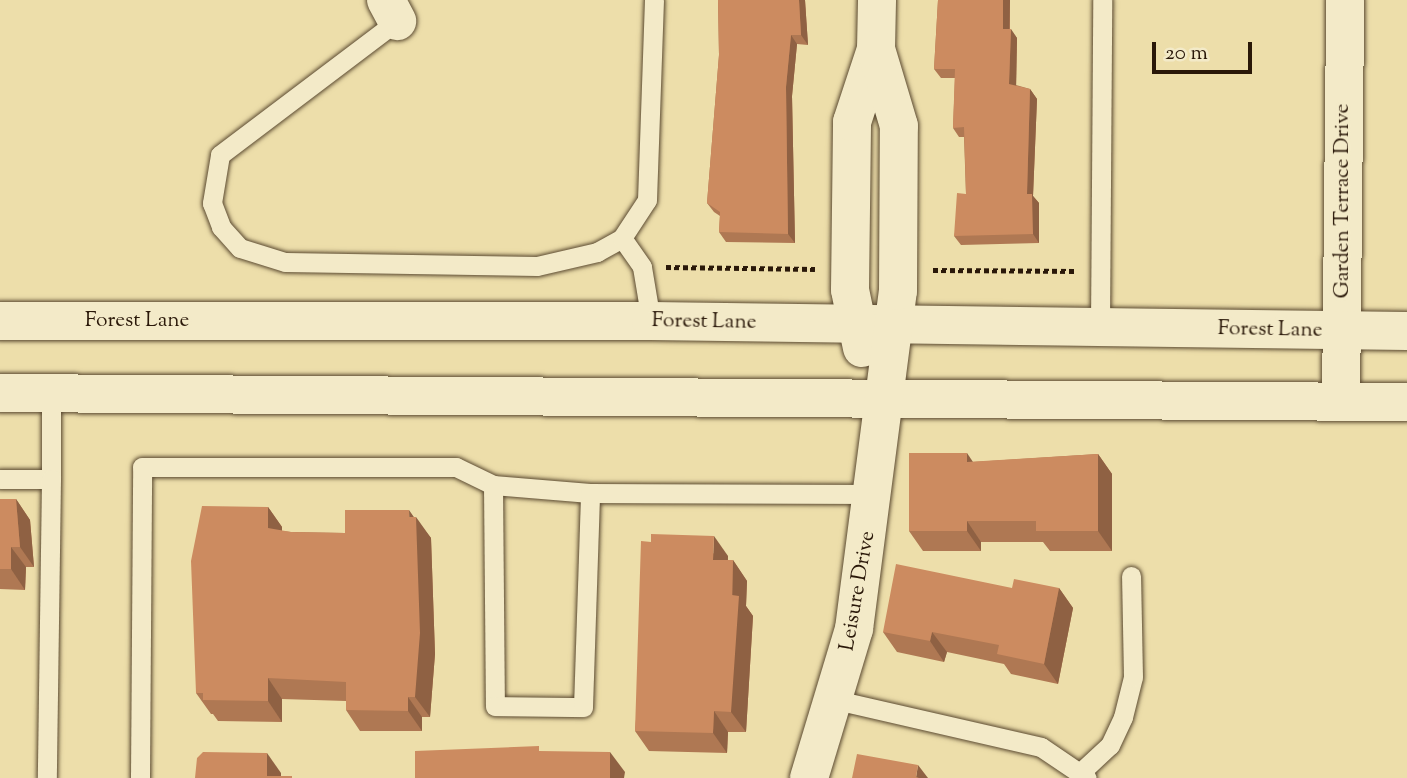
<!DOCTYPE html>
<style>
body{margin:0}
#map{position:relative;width:1407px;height:778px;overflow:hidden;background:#eddeaa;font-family:"Sorts Mill Goudy",serif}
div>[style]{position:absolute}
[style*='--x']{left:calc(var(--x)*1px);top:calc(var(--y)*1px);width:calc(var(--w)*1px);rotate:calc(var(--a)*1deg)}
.path>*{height:4.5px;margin-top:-2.25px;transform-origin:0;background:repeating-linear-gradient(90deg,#2a1809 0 5px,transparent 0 8.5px)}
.roads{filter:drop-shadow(0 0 2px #5b4a31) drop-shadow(0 0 2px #5b4a31)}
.lane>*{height:19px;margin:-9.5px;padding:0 9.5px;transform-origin:9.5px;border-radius:9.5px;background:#f3eac8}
.street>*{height:38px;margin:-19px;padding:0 19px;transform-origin:19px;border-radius:19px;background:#f3eac8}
.secondary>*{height:38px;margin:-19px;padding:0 19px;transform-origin:19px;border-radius:19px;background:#f3eac8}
.wall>*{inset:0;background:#af7853}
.shaded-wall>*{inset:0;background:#8f6143}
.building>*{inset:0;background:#cc8b60}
span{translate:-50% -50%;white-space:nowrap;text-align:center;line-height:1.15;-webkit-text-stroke:6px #f3eac8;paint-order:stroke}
.street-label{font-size:21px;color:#2a1809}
.scale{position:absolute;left:1152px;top:42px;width:100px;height:32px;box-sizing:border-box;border:4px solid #2a1809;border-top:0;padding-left:9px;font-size:21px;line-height:24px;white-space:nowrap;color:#2a1809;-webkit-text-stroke:5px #f3eac8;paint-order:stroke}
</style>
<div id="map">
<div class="path">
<i style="--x:666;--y:267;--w:149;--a:0.8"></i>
<i style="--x:933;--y:270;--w:142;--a:0.4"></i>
</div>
<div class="roads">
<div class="lane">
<i style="--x:397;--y:21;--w:222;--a:142.9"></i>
<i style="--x:220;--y:155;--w:49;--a:99.5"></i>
<i style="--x:212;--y:203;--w:26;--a:69"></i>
<i style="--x:221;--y:227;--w:28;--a:48"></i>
<i style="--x:240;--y:248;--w:47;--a:17.3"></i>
<i style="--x:285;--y:262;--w:252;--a:0.9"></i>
<i style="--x:537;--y:266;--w:62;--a:-13.1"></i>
<i style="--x:597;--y:252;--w:29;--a:-29"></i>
<i style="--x:622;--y:238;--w:45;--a:-56.7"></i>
<i style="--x:647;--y:200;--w:200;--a:-88"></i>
<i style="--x:622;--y:238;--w:35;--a:55"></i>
<i style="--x:642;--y:267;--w:55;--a:80.5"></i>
<i style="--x:1100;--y:327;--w:327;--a:-89.6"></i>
<i style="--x:51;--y:394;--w:85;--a:90"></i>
<i style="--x:0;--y:479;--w:51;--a:0"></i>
<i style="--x:51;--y:479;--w:299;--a:90.8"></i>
<i style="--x:493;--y:485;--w:221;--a:89.5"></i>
<i style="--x:495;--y:706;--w:88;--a:0.7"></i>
<i style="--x:583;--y:707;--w:214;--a:-88.1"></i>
<i style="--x:836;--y:700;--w:210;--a:12.9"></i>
<i style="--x:1041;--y:747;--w:55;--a:34"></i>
<i style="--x:1082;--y:771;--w:38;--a:-43"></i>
<i style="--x:1110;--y:745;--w:31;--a:-65"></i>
<i style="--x:1123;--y:717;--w:41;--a:-76"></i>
<i style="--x:1133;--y:677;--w:101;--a:-91.1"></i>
<i style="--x:140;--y:778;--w:311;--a:-89.6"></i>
<i style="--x:142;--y:467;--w:314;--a:0"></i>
<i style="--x:456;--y:467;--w:41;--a:25.9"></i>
<i style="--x:493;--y:485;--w:97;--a:4.7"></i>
<i style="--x:590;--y:493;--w:285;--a:0.2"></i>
</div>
<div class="street">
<i style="--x:386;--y:0;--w:24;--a:62"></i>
<i style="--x:1341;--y:402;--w:402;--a:-89.4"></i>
</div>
<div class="secondary">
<i style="--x:0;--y:321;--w:651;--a:0"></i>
<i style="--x:651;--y:321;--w:756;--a:0.76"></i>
<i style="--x:862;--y:348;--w:59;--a:-101.7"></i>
<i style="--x:850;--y:290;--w:168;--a:-89.3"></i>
<i style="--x:852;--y:122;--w:77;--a:-71.8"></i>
<i style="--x:876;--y:49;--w:49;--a:-88.8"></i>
<i style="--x:0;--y:393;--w:1407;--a:0.37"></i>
<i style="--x:809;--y:778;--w:156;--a:-73.2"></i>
<i style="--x:854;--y:629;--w:341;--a:-82.6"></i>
<i style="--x:898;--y:291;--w:165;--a:-89.7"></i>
<i style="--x:899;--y:126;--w:80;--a:-106.6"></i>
</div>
</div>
<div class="wall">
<i style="clip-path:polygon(718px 0,805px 0,808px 45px,797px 44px,792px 96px,795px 243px,726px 242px,719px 232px,720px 216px,714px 212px,707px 203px,719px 55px)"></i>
<i style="clip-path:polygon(938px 0,1010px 0,1010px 29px,1017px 38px,1016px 85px,1030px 89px,1037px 99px,1033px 196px,1039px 203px,1039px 243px,961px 245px,954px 236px,966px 194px,964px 137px,959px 137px,953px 128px,955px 78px,941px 78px,934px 69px)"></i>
<i style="clip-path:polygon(1098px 454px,1112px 474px,1112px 551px,1050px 551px,1043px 542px,981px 542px,981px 551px,923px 551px,909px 531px,973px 462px)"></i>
<i style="clip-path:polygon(0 499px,16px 499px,30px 520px,34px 567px,26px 567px,25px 590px,0 589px)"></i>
<i style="clip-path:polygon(268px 507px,282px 527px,282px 531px,291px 532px,345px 533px,414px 517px,431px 538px,435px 654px,430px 717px,422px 717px,422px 731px,360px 731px,346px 710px,346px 701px,282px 699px,282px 722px,218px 721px,213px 714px,211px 714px,196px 693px)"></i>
<i style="clip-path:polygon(651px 542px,728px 556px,728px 560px,733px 560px,747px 581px,746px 606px,753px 616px,746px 732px,728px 732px,727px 753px,649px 751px,635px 731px)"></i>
<i style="clip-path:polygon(1012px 588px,1059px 588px,1073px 608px,1058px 684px,1011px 674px,1004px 664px,947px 652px,944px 662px,897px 652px,883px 632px)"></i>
</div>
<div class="shaded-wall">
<i style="clip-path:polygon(799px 0,805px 0,808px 45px,801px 35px)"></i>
<i style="clip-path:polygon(1003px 0,1010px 0,1009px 38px,1003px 29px)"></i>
<i style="clip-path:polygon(1011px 29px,1017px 38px,1016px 93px,1009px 84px)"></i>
<i style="clip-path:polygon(791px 35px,797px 44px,792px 96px,795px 243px,788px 234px,786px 87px)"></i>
<i style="clip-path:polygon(1030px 89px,1037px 99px,1033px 196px,1039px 203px,1039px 243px,1033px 234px,1027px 194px)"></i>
<i style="clip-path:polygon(967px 453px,981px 474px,967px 462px)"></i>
<i style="clip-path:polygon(1098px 454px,1112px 474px,1112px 551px,1098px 531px)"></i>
<i style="clip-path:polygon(16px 499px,30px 520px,34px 567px,20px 547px)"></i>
<i style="clip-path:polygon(268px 507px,282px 527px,282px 549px,268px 528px)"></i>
<i style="clip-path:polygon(409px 510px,416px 520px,416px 517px,431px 538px,435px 654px,430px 717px,415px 697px)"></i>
<i style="clip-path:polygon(967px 521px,981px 542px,981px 551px,967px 531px)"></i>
<i style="clip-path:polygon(714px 536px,728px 556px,727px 580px,713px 560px)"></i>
<i style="clip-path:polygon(11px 547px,26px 567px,25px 590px,11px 569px)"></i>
<i style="clip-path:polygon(733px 560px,747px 581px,746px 606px,753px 616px,746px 732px,731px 712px)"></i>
<i style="clip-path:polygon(1059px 588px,1073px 608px,1058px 684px,1044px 664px)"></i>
<i style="clip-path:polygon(932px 632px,947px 652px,944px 662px,930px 641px)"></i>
<i style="clip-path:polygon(268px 678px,282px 699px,282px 722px,268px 701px)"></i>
<i style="clip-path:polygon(408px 697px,422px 717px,422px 731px,408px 711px)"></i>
<i style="clip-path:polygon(714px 711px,728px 732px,727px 753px,713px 733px)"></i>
<i style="clip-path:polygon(610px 752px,625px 772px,624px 778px,610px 778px)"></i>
<i style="clip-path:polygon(267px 753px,281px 773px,281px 778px,267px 776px)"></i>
<i style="clip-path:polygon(918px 765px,928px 778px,916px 778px)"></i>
</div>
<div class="building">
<i style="clip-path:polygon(718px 0,799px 0,801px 35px,791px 35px,786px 87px,788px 234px,719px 232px,720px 212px,707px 203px,719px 55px)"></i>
<i style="clip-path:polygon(938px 0,1003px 0,1003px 29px,1011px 29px,1009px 84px,1030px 89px,1027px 194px,1032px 194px,1033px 234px,954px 236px,957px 193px,966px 194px,964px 127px,953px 128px,955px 69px,934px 69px)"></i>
<i style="clip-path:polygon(909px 453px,967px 453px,967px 462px,1098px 454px,1098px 531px,1036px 531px,1036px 521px,967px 521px,967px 531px,909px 531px)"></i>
<i style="clip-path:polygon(0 499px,16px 499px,20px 547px,11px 547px,11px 569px,0 569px)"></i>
<i style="clip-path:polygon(202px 506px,268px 507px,268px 528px,291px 532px,345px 533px,345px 510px,409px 510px,409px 517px,416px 517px,420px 633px,415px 697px,408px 697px,408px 711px,346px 710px,346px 682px,268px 678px,268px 701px,203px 700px,203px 693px,196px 693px,191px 561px)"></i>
<i style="clip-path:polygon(651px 534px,714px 536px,713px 560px,733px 560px,732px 595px,739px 596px,731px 712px,714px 711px,713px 733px,635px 731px,641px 541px,651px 542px)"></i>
<i style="clip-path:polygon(896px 564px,1012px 588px,1014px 579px,1059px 588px,1044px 664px,997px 654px,999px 645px,932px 632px,930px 641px,883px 632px)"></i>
<i style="clip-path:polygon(539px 746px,539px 751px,610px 752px,610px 778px,415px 778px,415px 751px)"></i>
<i style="clip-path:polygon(203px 752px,267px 753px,267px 776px,292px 776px,292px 778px,195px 778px,197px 758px)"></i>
<i style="clip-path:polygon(857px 754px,918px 765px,916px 777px,919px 778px,852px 778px)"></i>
</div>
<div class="street-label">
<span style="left:1343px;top:201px;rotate:-90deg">Garden Terrace Drive</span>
<span style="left:137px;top:321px">Forest Lane</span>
<span style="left:704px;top:322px;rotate:1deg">Forest Lane</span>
<span style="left:1270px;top:330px;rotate:1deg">Forest Lane</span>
<span style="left:858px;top:591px;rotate:-80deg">Leisure Drive</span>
</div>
<div class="scale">20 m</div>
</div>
